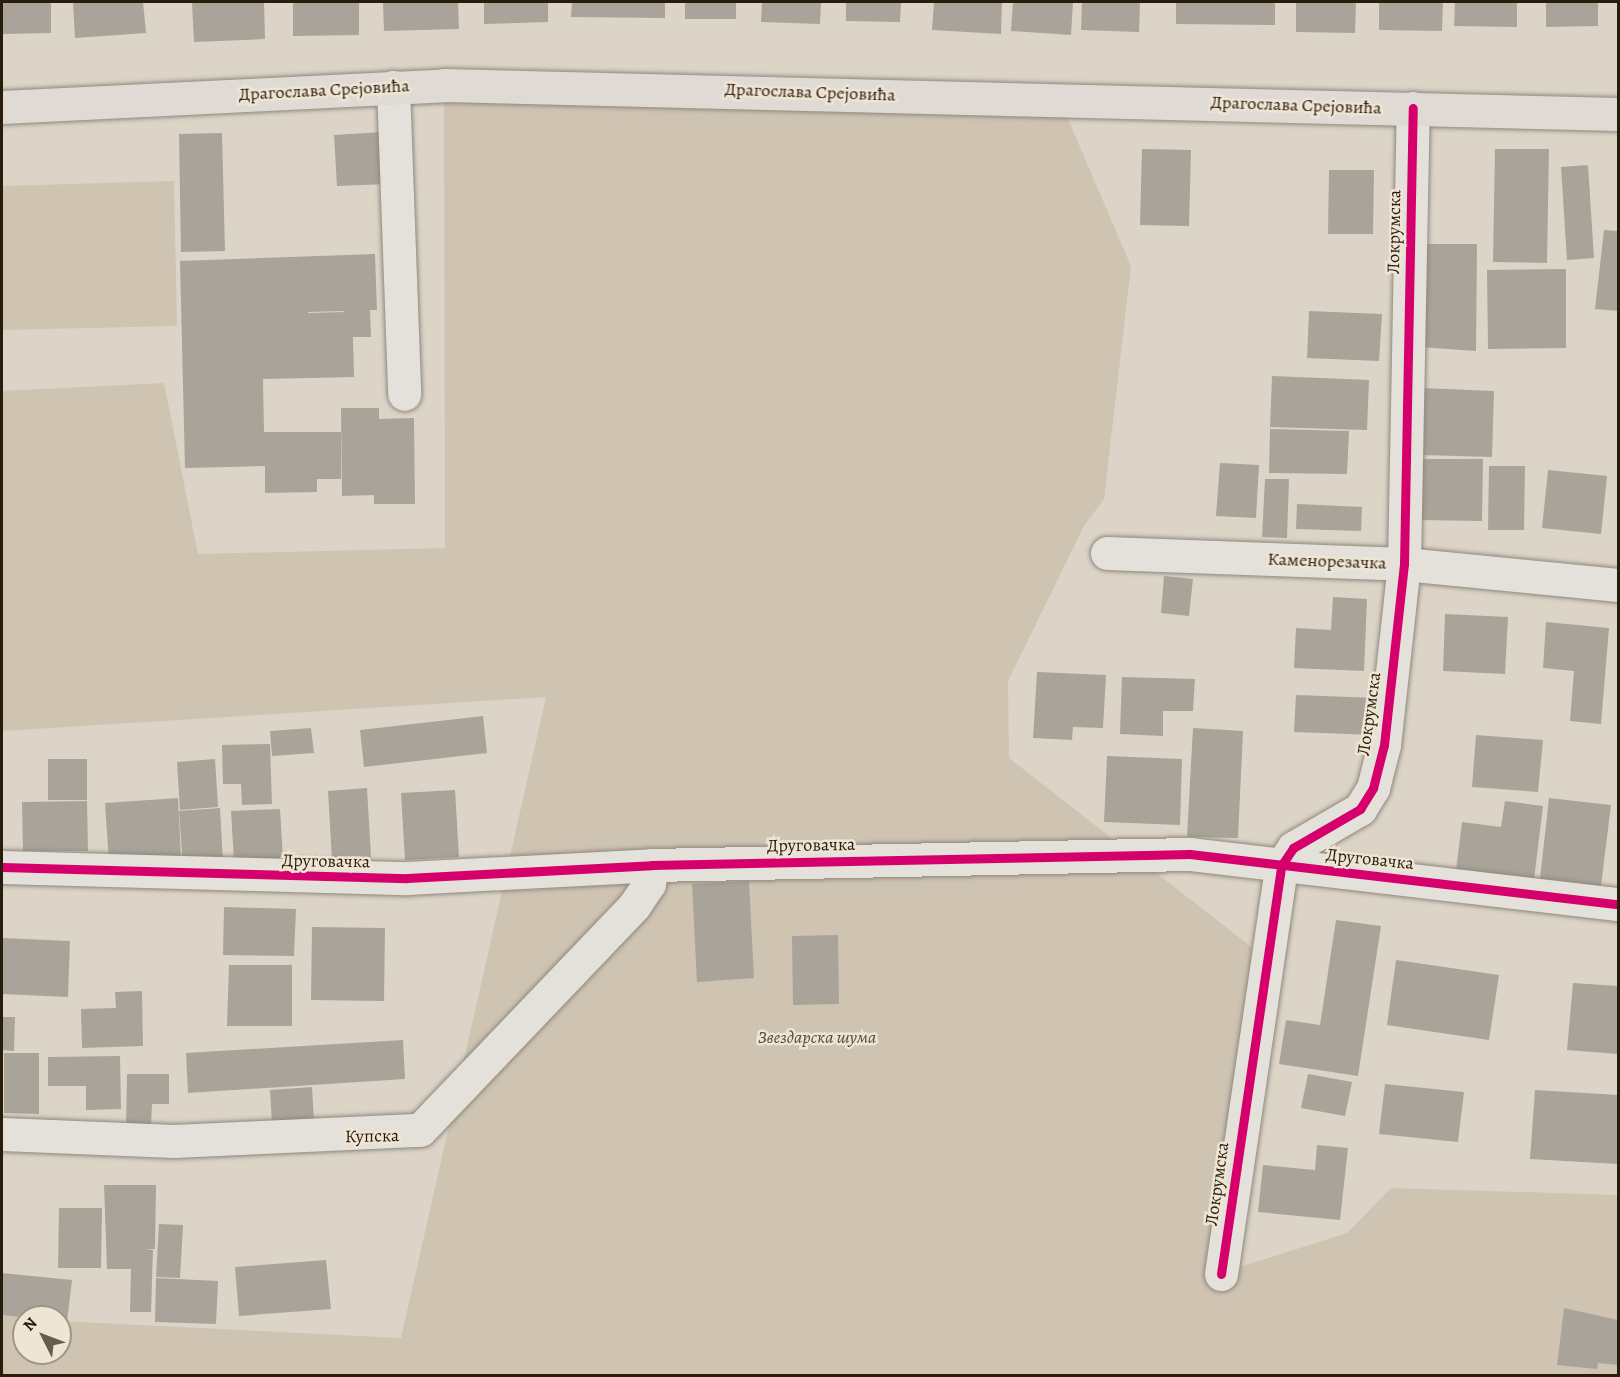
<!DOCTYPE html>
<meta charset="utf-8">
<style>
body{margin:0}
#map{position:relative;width:1620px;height:1377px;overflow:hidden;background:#dcd4c7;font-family:Alegreya,serif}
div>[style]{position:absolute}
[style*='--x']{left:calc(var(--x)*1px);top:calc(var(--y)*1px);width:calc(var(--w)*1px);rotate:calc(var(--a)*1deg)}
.green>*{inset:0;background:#cfc4b2}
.building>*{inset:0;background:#a9a399}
.roads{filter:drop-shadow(0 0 2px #8e887e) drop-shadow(0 0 2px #8e887e)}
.minor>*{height:33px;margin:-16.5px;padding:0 16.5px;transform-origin:16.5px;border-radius:16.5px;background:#e4e1da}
.major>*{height:33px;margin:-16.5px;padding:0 16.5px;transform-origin:16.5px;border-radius:16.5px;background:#dfdbd4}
.cycleway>*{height:9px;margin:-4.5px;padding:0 4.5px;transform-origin:4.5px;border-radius:4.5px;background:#d6006c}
span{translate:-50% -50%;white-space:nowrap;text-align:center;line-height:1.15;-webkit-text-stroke:5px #eee5d5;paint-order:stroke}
.street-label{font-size:18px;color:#2a1c0b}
.park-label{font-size:18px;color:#584a38;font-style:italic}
.frame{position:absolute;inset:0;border:3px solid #2a1c0b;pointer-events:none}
.north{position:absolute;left:12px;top:1305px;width:60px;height:60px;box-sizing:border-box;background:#eee5d5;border:2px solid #a09584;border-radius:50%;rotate:312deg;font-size:16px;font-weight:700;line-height:24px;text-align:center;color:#2a1c0b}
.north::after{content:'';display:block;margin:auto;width:21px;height:27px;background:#685c4d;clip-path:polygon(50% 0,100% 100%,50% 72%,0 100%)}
</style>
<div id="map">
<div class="green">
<i style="clip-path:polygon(444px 85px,1059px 98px,1131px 266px,1104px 499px,1084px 526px,1008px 681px,1009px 758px,1259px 953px,1221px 1273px,1347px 1233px,1391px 1188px,1618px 1195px,1618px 1375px,2px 1376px,2px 1315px,24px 1317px,24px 1353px,60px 1353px,60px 1321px,401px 1338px,546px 697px,2px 731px,2px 391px,164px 383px,198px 554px,445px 548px)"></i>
<i style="clip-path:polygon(174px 181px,177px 326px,2px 330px,2px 186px)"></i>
</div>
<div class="building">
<i style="clip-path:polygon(2px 2px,51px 2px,51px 33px,2px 34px)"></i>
<i style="clip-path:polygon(73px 2px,143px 2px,146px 33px,75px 38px)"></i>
<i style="clip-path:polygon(192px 2px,264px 2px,265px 39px,194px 42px)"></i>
<i style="clip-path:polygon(293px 2px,359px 2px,359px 35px,293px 36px)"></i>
<i style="clip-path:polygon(383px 2px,458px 2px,459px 29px,384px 31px)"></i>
<i style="clip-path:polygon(484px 2px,548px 2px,548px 22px,484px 24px)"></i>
<i style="clip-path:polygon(572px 2px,665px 2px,665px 18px,571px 17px)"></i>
<i style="clip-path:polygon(685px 2px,736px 2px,736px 19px,685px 19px)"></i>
<i style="clip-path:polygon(762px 2px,821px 2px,820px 24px,761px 22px)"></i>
<i style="clip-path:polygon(846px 2px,901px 2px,900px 22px,846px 21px)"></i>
<i style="clip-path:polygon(934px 2px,1002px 2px,1001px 34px,932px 30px)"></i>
<i style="clip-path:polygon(1013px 2px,1073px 2px,1071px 35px,1011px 31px)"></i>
<i style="clip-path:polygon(1082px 2px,1140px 2px,1139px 32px,1081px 30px)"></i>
<i style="clip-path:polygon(1176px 2px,1275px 2px,1275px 25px,1176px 24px)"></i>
<i style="clip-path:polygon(1296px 2px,1356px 2px,1355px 33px,1296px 32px)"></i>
<i style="clip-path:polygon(1379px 2px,1443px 2px,1442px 31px,1379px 30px)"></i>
<i style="clip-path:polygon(1455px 2px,1517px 2px,1517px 27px,1454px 26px)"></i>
<i style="clip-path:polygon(1546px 2px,1598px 2px,1598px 26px,1546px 27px)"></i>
<i style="clip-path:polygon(383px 132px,386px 184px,337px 186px,334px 135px)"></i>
<i style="clip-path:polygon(222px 133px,225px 251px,181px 252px,179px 134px)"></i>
<i style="clip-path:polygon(1142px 149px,1191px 150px,1189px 226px,1140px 225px)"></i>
<i style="clip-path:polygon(1495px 149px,1549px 149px,1547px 263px,1493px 262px)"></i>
<i style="clip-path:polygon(1588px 165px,1594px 258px,1567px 260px,1561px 167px)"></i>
<i style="clip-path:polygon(1329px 170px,1374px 170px,1373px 234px,1328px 234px)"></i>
<i style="clip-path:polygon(1604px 230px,1618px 231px,1618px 311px,1595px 309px)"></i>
<i style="clip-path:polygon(1421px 244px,1477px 244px,1476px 351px,1419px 347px)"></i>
<i style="clip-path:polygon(evenodd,375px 254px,377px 310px,370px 310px,371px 337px,353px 337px,354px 377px,263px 379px,264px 432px,341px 432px,341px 479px,317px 479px,317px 492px,265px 493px,265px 466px,185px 468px,180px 261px,375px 254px,344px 311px,344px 312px,308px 313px,308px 312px,344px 311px)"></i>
<i style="clip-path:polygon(1566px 269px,1566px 348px,1488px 349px,1487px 270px)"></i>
<i style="clip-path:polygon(1309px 311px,1382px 314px,1379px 361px,1307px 358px)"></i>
<i style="clip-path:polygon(1272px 376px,1369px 380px,1367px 430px,1270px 427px)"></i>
<i style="clip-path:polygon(1422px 388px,1494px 391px,1492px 457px,1421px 455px)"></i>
<i style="clip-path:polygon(341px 408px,379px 408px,379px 419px,414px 418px,415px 504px,374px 504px,374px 495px,342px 496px)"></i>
<i style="clip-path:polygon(1270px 429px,1349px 431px,1347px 474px,1269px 473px)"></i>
<i style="clip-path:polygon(1420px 459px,1483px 459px,1482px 521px,1418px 520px)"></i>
<i style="clip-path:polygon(1220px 463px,1259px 465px,1256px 518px,1216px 516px)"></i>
<i style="clip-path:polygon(1489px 466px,1525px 466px,1524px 530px,1488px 530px)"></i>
<i style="clip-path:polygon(1548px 470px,1607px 476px,1601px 534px,1542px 528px)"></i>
<i style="clip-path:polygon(1265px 479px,1289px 479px,1287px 538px,1262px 537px)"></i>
<i style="clip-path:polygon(1297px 504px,1362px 507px,1361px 531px,1296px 529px)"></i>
<i style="clip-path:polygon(1164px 576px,1193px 579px,1189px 616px,1161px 613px)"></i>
<i style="clip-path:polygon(1333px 597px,1367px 599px,1364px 671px,1294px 668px,1296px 628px,1331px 630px)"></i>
<i style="clip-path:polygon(1445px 614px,1508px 617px,1505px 674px,1443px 671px)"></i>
<i style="clip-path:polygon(1546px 622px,1609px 628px,1601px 724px,1570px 721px,1574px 671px,1543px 668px)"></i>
<i style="clip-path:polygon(1037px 672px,1106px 675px,1103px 728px,1073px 727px,1072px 740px,1033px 738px)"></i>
<i style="clip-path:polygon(1122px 677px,1195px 679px,1193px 711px,1163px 711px,1163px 736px,1120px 734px)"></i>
<i style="clip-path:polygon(1296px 695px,1378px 698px,1376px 735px,1294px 732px)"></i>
<i style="clip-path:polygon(483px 716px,487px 753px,364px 767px,360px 730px)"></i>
<i style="clip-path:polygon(311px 728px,314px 753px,272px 756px,270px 731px)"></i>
<i style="clip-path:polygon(1193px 728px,1243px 731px,1238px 838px,1187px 837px)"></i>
<i style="clip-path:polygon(1476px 735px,1543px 740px,1538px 792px,1472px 787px)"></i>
<i style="clip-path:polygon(270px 744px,272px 804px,242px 805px,241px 784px,223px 784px,222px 745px)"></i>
<i style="clip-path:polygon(1107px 756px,1182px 759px,1180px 825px,1104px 822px)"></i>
<i style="clip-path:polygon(48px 759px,87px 759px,87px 800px,48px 800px)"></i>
<i style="clip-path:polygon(215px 759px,218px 807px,180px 810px,177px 762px)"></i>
<i style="clip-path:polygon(367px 788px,371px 857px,332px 860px,328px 791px)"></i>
<i style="clip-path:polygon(455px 790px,459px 857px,405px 860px,401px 793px)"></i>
<i style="clip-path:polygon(178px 798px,181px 857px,109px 862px,105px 803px)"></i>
<i style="clip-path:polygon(1549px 798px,1611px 805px,1601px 886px,1540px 879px)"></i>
<i style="clip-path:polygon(87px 801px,88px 851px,23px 851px,22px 802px)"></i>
<i style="clip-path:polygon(1505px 801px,1543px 806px,1534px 880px,1456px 870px,1462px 822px,1501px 827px)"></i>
<i style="clip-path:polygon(220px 808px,223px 863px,183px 866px,179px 811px)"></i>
<i style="clip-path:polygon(280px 809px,283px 859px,234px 861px,231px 811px)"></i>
<i style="clip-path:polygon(749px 881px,754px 978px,697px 982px,692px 884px)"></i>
<i style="clip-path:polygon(224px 907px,296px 909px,294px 956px,223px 955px)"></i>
<i style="clip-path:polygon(1336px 920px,1381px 926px,1358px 1076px,1279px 1064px,1286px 1020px,1320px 1025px)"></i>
<i style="clip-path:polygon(312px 927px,385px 928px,384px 1001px,311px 1000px)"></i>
<i style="clip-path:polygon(838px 935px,839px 1004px,793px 1005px,792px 936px)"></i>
<i style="clip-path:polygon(2px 938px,70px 941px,68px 997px,2px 994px)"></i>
<i style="clip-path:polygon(1396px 960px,1499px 975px,1489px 1040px,1387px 1025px)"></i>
<i style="clip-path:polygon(229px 965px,292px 965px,292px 1026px,227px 1026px)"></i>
<i style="clip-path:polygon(1573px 983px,1618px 986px,1618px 1054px,1567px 1050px)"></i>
<i style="clip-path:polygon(142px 991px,143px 1046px,82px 1048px,81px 1009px,116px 1008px,115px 992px)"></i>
<i style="clip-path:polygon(2px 1017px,15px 1017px,14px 1051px,2px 1050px)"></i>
<i style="clip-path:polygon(403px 1040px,405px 1079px,188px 1093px,186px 1053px)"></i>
<i style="clip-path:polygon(4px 1053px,39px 1053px,39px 1114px,4px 1113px)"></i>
<i style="clip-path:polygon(120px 1056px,121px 1109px,86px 1110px,86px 1086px,48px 1086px,48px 1057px)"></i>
<i style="clip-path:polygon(127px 1074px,169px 1074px,169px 1104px,152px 1104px,151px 1127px,126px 1127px)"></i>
<i style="clip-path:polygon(1308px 1074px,1352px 1082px,1345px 1116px,1301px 1108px)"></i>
<i style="clip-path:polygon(1385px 1084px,1464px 1092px,1458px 1142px,1379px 1134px)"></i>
<i style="clip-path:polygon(312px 1087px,314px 1121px,272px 1123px,270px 1090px)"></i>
<i style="clip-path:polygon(1535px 1090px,1618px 1095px,1618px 1164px,1530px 1159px)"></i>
<i style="clip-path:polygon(1317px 1145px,1348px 1148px,1340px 1220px,1258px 1212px,1263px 1165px,1315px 1170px)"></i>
<i style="clip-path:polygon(104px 1185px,156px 1185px,155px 1249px,145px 1249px,153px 1250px,151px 1312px,130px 1312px,131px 1269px,107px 1269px)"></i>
<i style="clip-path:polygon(59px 1208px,102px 1208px,101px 1268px,58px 1268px)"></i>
<i style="clip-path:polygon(159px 1224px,183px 1225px,180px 1278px,156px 1277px)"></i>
<i style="clip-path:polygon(326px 1260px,331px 1309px,239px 1316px,235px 1267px)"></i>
<i style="clip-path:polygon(2px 1273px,72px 1280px,67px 1322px,2px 1315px)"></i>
<i style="clip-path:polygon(156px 1278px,218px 1281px,216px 1324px,155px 1322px)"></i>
<i style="clip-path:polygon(1564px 1308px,1618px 1320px,1618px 1365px,1598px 1363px,1597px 1369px,1557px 1365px)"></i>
</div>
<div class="roads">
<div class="minor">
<i style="--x:393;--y:87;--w:307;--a:87.9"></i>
<i style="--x:1107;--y:553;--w:297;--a:2.1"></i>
<i style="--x:1404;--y:564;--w:215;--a:5.6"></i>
<i style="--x:2;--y:867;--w:405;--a:1.6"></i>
<i style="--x:407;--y:878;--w:245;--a:-3"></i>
<i style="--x:652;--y:865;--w:538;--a:-1.17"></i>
<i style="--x:1190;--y:854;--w:431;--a:6.7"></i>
<i style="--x:2;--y:1134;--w:172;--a:2.3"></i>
<i style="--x:174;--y:1141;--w:246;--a:-2.6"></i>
<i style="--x:420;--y:1130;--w:310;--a:-46.3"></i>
<i style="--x:634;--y:906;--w:27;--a:-56"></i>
<i style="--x:649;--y:884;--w:19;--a:-81"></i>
<i style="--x:1221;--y:1274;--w:412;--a:-81.6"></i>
<i style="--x:1281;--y:866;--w:22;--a:-56"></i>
<i style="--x:1293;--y:848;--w:78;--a:-30.2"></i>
<i style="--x:1360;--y:809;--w:25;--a:-58"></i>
<i style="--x:1373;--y:788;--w:44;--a:-75.7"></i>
<i style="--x:1384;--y:745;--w:182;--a:-83.7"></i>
<i style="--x:1404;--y:564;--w:456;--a:-88.9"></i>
</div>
<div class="major">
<i style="--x:2;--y:107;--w:443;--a:-2.8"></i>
<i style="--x:444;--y:85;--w:1174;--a:1.42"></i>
</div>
</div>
<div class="cycleway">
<i style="--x:2;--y:867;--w:405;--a:1.6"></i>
<i style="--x:407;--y:878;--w:245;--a:-3"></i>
<i style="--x:652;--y:865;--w:538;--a:-1.17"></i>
<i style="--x:1190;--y:854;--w:431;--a:6.7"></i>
<i style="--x:1221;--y:1274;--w:412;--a:-81.6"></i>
<i style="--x:1281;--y:866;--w:22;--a:-56"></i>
<i style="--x:1293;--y:848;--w:78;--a:-30.2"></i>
<i style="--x:1360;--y:809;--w:25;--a:-58"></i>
<i style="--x:1373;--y:788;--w:44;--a:-75.7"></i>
<i style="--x:1384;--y:745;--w:182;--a:-83.7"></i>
<i style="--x:1404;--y:564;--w:456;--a:-88.9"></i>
</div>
<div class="street-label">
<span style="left:324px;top:90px;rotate:-3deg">Драгослава Срејовића</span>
<span style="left:810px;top:92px;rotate:2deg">Драгослава Срејовића</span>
<span style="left:1296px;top:105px;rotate:2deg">Драгослава Срејовића</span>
<span style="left:1394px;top:232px;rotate:-89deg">Локрумска</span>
<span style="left:1327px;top:561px;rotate:2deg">Каменорезачка</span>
<span style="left:1369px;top:714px;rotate:-82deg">Локрумска</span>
<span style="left:811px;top:845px;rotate:-1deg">Друговачка</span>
<span style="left:1370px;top:859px;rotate:6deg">Друговачка</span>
<span style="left:326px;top:861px;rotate:1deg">Друговачка</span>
<span style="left:372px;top:1136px;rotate:-1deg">Купска</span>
<span style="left:1217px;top:1184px;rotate:-82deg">Локрумска</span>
</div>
<div class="park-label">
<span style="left:817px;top:1037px">Звездарска шума</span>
</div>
<div class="frame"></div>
<div class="north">N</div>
</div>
